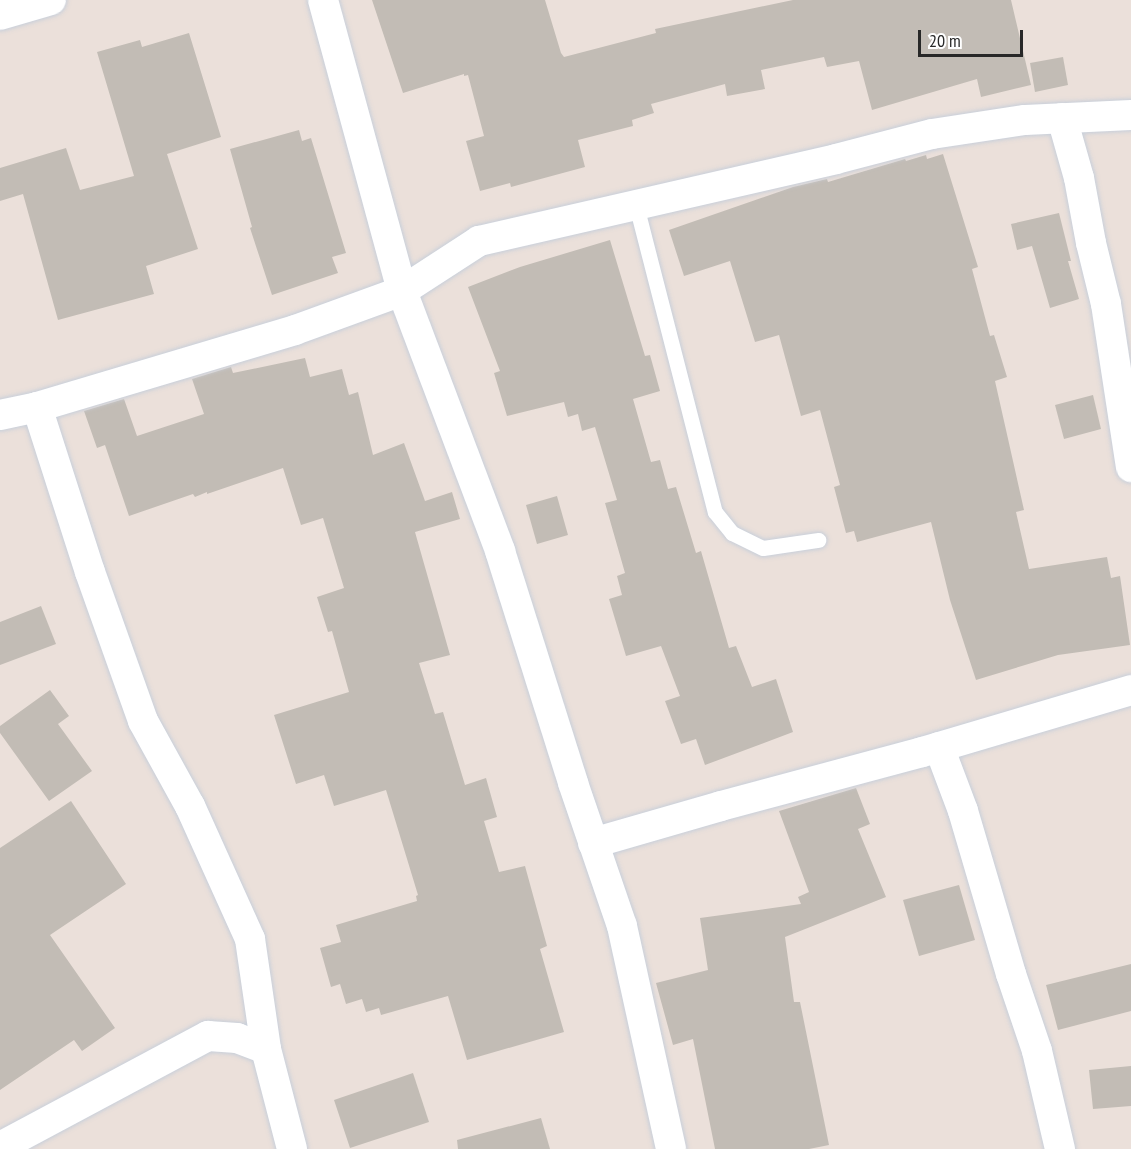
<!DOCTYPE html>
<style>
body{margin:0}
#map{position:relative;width:1131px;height:1149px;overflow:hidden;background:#ebe0da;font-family:"PT Sans Narrow",sans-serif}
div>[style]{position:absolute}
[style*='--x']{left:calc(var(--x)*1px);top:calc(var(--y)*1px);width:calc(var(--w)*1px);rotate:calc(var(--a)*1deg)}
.building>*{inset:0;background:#c2bcb5}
.roads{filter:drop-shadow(0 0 2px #c8cfda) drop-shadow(0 0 2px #c8cfda)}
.lane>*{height:15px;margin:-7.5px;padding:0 7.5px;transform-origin:7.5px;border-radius:7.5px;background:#fff}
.street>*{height:30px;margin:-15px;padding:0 15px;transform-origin:15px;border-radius:15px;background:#fff}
span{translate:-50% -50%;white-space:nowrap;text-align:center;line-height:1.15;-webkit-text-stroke:5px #fff;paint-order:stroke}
.scale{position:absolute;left:918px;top:30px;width:105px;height:27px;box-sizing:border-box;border:3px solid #282828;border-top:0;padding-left:8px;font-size:18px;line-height:21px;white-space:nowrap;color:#282828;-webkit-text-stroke:4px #fff;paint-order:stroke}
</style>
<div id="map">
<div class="building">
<i style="clip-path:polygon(372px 0,545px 0,561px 53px,564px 57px,656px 33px,655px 29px,793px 0,1011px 0,1031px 85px,981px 97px,977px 79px,872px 110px,859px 61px,827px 67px,824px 57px,761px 70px,765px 89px,727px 96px,725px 84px,651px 104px,654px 113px,632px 120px,633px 126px,578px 140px,585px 167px,511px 187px,510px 183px,480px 191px,466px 141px,484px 136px,468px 75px,464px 76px,464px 74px,403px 93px)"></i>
<i style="clip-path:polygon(189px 33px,221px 137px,167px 154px,198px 249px,146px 266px,154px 294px,58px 320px,23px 194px,0 201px,0 168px,66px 148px,80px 190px,134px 176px,97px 52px,140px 40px,142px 47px)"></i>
<i style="clip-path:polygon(1063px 57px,1068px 85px,1035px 92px,1030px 63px)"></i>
<i style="clip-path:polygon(299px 130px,302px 141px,311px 138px,346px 253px,332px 257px,338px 273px,272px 295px,250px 228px,252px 227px,230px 149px)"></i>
<i style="clip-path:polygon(943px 154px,978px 267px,972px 269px,990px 336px,994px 335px,1007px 377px,995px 381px,1024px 510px,1016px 512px,1029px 569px,1107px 557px,1111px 578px,1120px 576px,1130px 645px,1058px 655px,976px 680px,950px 600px,931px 522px,857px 542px,854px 531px,846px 533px,834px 487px,840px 485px,820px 410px,801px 416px,779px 335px,755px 342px,730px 261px,684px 276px,669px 230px,793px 187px,827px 179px,828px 182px,905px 159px,906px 161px,926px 155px,927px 159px)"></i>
<i style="clip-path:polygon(1059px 213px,1071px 261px,1068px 261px,1079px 299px,1050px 308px,1032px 246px,1017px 250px,1011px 224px)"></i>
<i style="clip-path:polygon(610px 240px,645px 356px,650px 355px,660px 391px,633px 399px,651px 462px,660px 460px,668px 489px,676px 487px,696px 553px,701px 551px,729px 648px,736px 646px,752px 687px,776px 679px,793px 732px,705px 765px,696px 739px,681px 744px,665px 701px,680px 696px,661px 646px,626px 656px,609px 599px,622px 595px,617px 576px,625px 573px,605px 503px,617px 500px,595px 427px,582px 431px,578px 414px,568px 417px,564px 402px,507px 416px,494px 373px,500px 371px,468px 287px,520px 267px)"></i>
<i style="clip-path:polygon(305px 358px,310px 377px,342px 369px,349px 395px,358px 392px,373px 455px,404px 443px,425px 501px,452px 492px,460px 519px,415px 532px,450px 655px,419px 663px,435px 714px,443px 712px,465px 785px,486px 778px,497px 817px,484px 821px,499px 872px,525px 866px,547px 946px,540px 949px,564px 1032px,467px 1060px,448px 996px,381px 1015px,379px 1008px,366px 1012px,362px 999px,346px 1004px,340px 984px,331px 987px,320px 948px,341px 942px,336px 925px,417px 901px,416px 896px,418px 895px,386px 790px,334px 806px,324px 775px,296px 784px,274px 715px,349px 692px,332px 631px,328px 632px,317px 597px,344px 588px,323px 518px,301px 525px,283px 468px,207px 494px,207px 492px,195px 497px,193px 494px,129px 516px,105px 445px,97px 448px,84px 411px,124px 399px,137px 436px,204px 414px,192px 379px,231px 367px,233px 373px)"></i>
<i style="clip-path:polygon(1093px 395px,1101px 429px,1064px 439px,1055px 405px)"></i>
<i style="clip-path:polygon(557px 496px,568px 535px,537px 544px,526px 505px)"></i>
<i style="clip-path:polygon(41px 606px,56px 644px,0 665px,0 622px)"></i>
<i style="clip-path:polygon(50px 690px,69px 716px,58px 724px,92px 771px,49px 801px,0 733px,0 726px)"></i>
<i style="clip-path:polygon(856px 788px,870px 824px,858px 829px,886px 897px,785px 937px,794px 1002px,800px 1002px,829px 1145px,809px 1149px,715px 1149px,693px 1039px,673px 1045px,656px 983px,708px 970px,700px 918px,801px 904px,798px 897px,809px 892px,779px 811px)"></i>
<i style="clip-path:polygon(71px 801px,126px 884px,50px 935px,115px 1028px,82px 1051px,74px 1040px,0 1090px,0 848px)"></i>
<i style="clip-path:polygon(959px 885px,975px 940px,919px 956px,903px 900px)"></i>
<i style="clip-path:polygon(1131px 964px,1131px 1011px,1058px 1030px,1046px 985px)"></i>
<i style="clip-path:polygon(1131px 1066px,1131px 1106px,1093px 1109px,1089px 1070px)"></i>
<i style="clip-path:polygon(413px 1073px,429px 1122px,350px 1148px,334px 1100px)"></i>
<i style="clip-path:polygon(541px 1118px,550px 1149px,458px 1149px,457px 1140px)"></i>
</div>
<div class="roads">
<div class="lane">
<i style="--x:636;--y:205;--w:317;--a:75.6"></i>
<i style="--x:715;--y:512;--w:27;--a:51"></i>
<i style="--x:732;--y:533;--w:34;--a:26"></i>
<i style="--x:763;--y:548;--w:56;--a:-8.3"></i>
</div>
<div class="street">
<i style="--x:323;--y:0;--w:302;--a:74.8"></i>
<i style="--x:402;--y:291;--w:278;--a:69.3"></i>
<i style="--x:500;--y:551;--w:243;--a:72.5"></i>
<i style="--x:573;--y:783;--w:151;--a:71.1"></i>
<i style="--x:622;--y:926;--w:228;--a:77.6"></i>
<i style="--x:0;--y:15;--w:53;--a:-16.4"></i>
<i style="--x:1062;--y:118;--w:62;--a:74.2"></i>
<i style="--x:1079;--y:178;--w:66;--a:79.5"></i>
<i style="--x:1091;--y:243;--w:63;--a:76.2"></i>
<i style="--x:1106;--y:304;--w:165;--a:81.3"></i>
<i style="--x:37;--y:407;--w:173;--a:72.2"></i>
<i style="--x:90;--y:572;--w:158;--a:70.4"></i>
<i style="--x:143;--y:721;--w:97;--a:61.1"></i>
<i style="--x:190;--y:806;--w:146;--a:65.7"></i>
<i style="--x:250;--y:939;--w:111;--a:81.7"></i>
<i style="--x:266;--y:1049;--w:103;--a:75.4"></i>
<i style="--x:0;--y:415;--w:38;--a:-12"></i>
<i style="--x:37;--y:407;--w:269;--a:-16.6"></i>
<i style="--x:295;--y:330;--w:114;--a:-20"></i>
<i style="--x:402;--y:291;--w:92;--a:-33"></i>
<i style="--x:479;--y:241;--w:366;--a:-12.9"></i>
<i style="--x:836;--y:159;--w:99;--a:-14.6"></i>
<i style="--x:932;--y:134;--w:94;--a:-8.6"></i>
<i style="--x:1025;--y:120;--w:106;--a:-2.7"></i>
<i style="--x:939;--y:747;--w:68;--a:69.4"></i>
<i style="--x:963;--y:811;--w:170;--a:73.6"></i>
<i style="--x:1011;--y:974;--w:81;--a:71.3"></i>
<i style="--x:1037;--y:1051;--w:101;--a:76.8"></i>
<i style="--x:593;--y:843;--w:133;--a:-16.1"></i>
<i style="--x:721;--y:806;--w:208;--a:-15"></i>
<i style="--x:922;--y:752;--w:218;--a:-16.5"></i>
<i style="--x:0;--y:1147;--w:236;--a:-28.1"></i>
<i style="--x:208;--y:1036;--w:29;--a:4"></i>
<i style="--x:237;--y:1038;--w:31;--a:21"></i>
</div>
</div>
<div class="scale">20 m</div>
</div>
